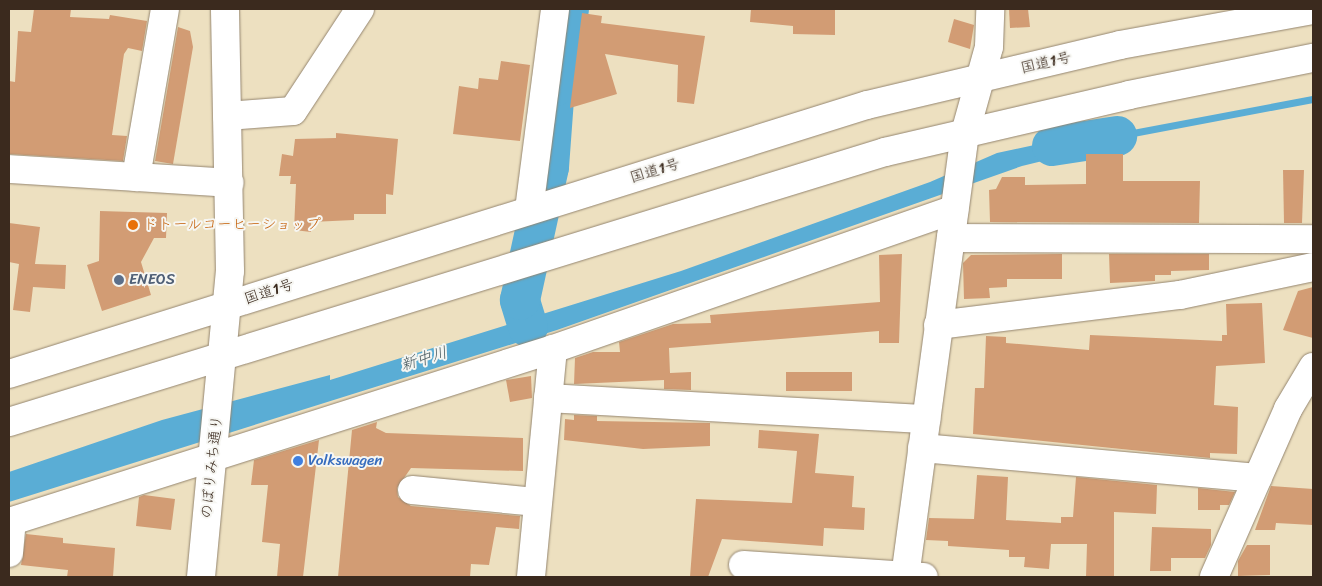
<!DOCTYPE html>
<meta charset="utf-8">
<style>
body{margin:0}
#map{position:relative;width:1322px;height:586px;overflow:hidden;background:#ede0c0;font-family:Sriracha,"Klee One",sans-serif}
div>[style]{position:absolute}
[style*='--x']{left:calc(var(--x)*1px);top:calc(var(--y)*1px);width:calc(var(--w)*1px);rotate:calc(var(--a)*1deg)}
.water>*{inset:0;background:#5aadd5}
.stream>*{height:7px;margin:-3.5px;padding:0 3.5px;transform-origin:3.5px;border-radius:3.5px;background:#5aadd5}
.river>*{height:40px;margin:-20px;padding:0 20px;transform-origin:20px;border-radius:20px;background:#5aadd5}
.building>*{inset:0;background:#d29c74}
.roads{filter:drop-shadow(0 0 1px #94856f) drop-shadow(0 0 1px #94856f)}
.minor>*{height:28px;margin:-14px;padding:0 14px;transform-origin:14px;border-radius:14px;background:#fff}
.highway>*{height:28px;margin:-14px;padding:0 14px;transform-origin:14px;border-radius:14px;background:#fff}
.dots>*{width:14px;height:14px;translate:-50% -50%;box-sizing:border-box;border:2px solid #f6f6f2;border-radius:50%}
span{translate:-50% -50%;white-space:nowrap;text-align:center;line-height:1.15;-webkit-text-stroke:4px #f6f6f2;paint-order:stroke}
.street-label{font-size:15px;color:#3b2a1e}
.food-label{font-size:15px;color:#c56008}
.left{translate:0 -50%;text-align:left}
.service-label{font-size:15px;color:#4e5e75}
.shop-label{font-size:15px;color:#366cbe}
.water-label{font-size:16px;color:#46585e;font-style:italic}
.frame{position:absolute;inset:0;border:10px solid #3b2a1e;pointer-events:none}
</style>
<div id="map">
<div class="water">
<i style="clip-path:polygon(1099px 131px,1112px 144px,1022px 166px,557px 330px,9px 502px,9px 472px,162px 420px,330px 375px,330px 380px,681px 271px,930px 182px,997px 153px)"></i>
</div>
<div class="stream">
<i style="--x:1117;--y:136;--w:199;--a:-10.7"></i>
</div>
<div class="river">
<i style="--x:1052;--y:146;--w:66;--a:-8.7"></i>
<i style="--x:528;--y:327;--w:28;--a:-107"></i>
<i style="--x:520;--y:300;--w:136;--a:-77.7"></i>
<i style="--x:549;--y:167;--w:81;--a:-85.8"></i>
<i style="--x:555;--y:86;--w:78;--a:-79.7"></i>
</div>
<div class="building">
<i style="clip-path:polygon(34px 9px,71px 9px,70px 17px,109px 19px,110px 15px,147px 21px,142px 51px,128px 48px,124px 54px,112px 135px,127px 136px,123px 161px,9px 154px,9px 81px,15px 82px,18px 31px,31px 32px)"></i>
<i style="clip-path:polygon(751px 9px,835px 9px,835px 35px,793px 34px,793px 26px,750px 22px)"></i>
<i style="clip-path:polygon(1009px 9px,1028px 9px,1030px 27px,1010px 28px)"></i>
<i style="clip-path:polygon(582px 13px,602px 16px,601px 23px,705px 36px,694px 104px,677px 102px,678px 65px,605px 54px,617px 94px,570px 108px)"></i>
<i style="clip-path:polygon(954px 19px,974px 25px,970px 49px,948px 42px)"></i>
<i style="clip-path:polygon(178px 27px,190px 31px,193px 47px,173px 164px,155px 161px)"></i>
<i style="clip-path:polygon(501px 61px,530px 65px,520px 141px,453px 134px,459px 86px,478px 89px,479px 78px,498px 80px)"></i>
<i style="clip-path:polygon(336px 133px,398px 139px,393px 195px,386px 194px,386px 214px,354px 214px,354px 220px,311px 222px,311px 232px,294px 230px,296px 184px,290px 184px,291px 176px,279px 176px,282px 154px,293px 156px,295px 139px,336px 138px)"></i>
<i style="clip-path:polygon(1086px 154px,1123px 154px,1123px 181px,1200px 181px,1199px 223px,990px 222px,989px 190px,996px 189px,1002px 177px,1025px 177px,1025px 185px,1086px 184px)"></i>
<i style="clip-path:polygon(1283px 170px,1304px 170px,1302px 223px,1284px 223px)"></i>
<i style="clip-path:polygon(100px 211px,167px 213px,166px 238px,154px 238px,141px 262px,151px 295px,102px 311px,87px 265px,99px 261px)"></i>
<i style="clip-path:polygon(9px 223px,40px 227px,35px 264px,66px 265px,65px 289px,33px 287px,30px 312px,13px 310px,19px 264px,9px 262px)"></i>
<i style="clip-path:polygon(902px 254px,899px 343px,879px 343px,879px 331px,669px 348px,670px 373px,691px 372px,691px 390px,664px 389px,664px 380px,574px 384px,575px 358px,593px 352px,620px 352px,619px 342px,673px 324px,711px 323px,710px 315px,880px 302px,879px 255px)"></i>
<i style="clip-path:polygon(1062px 254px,1062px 279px,1007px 279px,1007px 287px,989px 288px,990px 298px,964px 299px,963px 263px,971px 255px)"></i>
<i style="clip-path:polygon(1109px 254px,1209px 254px,1209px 270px,1171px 271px,1171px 275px,1155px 275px,1155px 281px,1110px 283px)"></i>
<i style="clip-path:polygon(1313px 287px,1313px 338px,1283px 330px,1298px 291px)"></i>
<i style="clip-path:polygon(1262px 303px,1265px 363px,1216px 366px,1214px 405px,1238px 407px,1237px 454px,1210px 453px,1210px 458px,973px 434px,975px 388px,984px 388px,986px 336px,1006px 337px,1006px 343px,1089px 350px,1090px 335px,1222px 341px,1222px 335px,1227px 335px,1226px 304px)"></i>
<i style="clip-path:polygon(786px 372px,852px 372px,852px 391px,786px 391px)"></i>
<i style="clip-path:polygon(531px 376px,532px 398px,510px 402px,506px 380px)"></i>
<i style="clip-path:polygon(574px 415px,597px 416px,597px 421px,710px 423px,710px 446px,643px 449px,564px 440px,565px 419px,574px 420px)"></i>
<i style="clip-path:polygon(377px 422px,376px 428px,386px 433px,523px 438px,523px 471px,411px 468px,397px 488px,398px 497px,411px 506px,520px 516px,519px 529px,496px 527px,489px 565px,471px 564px,470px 577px,338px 577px,352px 430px)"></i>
<i style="clip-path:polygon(759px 430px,819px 434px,815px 473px,854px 476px,852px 507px,865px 508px,864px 530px,824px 528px,823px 546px,722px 539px,708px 577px,690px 577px,696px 499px,792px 503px,797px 451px,758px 448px)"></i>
<i style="clip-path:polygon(319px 440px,303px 577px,277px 577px,280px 544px,262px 542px,268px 485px,251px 485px,254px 460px)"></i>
<i style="clip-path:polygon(977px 475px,1008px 477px,1006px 520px,1061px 523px,1061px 517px,1073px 517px,1076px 477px,1157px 485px,1156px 514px,1114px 512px,1114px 577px,1086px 577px,1087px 544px,1051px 544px,1049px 569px,1024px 567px,1025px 557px,1009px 557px,1009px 550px,948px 546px,948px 541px,926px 540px,929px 518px,974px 519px)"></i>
<i style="clip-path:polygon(1271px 486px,1313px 489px,1313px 525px,1276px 523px,1275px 530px,1255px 530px)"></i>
<i style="clip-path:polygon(1198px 488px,1235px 492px,1229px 505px,1220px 505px,1220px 510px,1198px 510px)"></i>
<i style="clip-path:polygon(144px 495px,175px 499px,171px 530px,136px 526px,139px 497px)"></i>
<i style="clip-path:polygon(1152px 527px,1211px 529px,1211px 545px,1205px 558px,1171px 558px,1171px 571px,1150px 571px)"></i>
<i style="clip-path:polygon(26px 534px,63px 538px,63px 543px,115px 548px,113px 577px,67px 577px,68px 570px,21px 565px)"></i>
<i style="clip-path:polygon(1247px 545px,1270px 545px,1270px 575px,1238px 576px,1238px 561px)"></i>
</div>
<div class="roads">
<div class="minor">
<i style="--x:227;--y:116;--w:66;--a:-4.3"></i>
<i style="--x:293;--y:111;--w:122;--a:-56.7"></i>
<i style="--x:9;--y:169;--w:221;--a:3.6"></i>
<i style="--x:136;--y:177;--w:170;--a:-80.2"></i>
<i style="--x:529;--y:210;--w:203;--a:-82.6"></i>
<i style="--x:951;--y:238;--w:362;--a:0.2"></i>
<i style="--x:938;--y:325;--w:244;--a:-7.1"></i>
<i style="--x:1180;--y:295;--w:136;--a:-11.9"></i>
<i style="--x:548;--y:398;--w:379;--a:3.2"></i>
<i style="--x:922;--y:448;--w:337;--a:5.1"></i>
<i style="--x:412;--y:490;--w:126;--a:5.5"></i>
<i style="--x:9;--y:522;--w:571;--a:-17.64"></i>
<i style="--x:553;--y:349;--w:425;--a:-19.2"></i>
<i style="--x:9;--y:553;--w:32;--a:-85"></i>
<i style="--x:743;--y:565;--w:181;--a:3.8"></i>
<i style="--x:201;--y:577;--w:307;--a:-84.6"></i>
<i style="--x:230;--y:271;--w:262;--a:-91.1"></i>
<i style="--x:531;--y:577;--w:229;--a:-84.5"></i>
<i style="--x:905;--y:577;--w:448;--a:-82.3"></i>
<i style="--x:965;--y:133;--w:89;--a:-74.4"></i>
<i style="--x:989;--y:47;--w:38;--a:-88"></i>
<i style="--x:1214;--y:577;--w:184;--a:-66.2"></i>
<i style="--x:1288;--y:409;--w:49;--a:-59.2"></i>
</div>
<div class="highway">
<i style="--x:9;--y:374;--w:899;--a:-17.41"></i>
<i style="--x:867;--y:105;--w:260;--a:-13.3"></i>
<i style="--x:1120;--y:45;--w:196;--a:-10.3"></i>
<i style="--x:9;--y:422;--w:917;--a:-17.13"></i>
<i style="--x:885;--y:152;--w:251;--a:-13.1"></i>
<i style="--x:1129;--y:95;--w:188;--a:-11.4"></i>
</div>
</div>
<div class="dots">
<i style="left:133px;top:225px;background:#e8710a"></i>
<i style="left:119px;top:280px;background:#5c6f8a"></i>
<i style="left:298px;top:461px;background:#3f7fe0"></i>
</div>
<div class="street-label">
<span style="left:1046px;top:63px;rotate:-13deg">国道1号</span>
<span style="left:655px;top:171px;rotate:-17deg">国道1号</span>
<span style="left:269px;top:292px;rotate:-18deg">国道1号</span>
<span style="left:212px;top:467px;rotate:-84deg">のぼりみち通り</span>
</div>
<div class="food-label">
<span class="left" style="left:143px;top:225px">ドトールコーヒーショップ</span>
</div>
<div class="service-label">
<span class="left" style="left:129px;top:280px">ENEOS</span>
</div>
<div class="shop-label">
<span class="left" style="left:308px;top:461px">Volkswagen</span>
</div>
<div class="water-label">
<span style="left:424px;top:359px;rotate:-17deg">新中川</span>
</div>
<div class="frame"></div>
</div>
